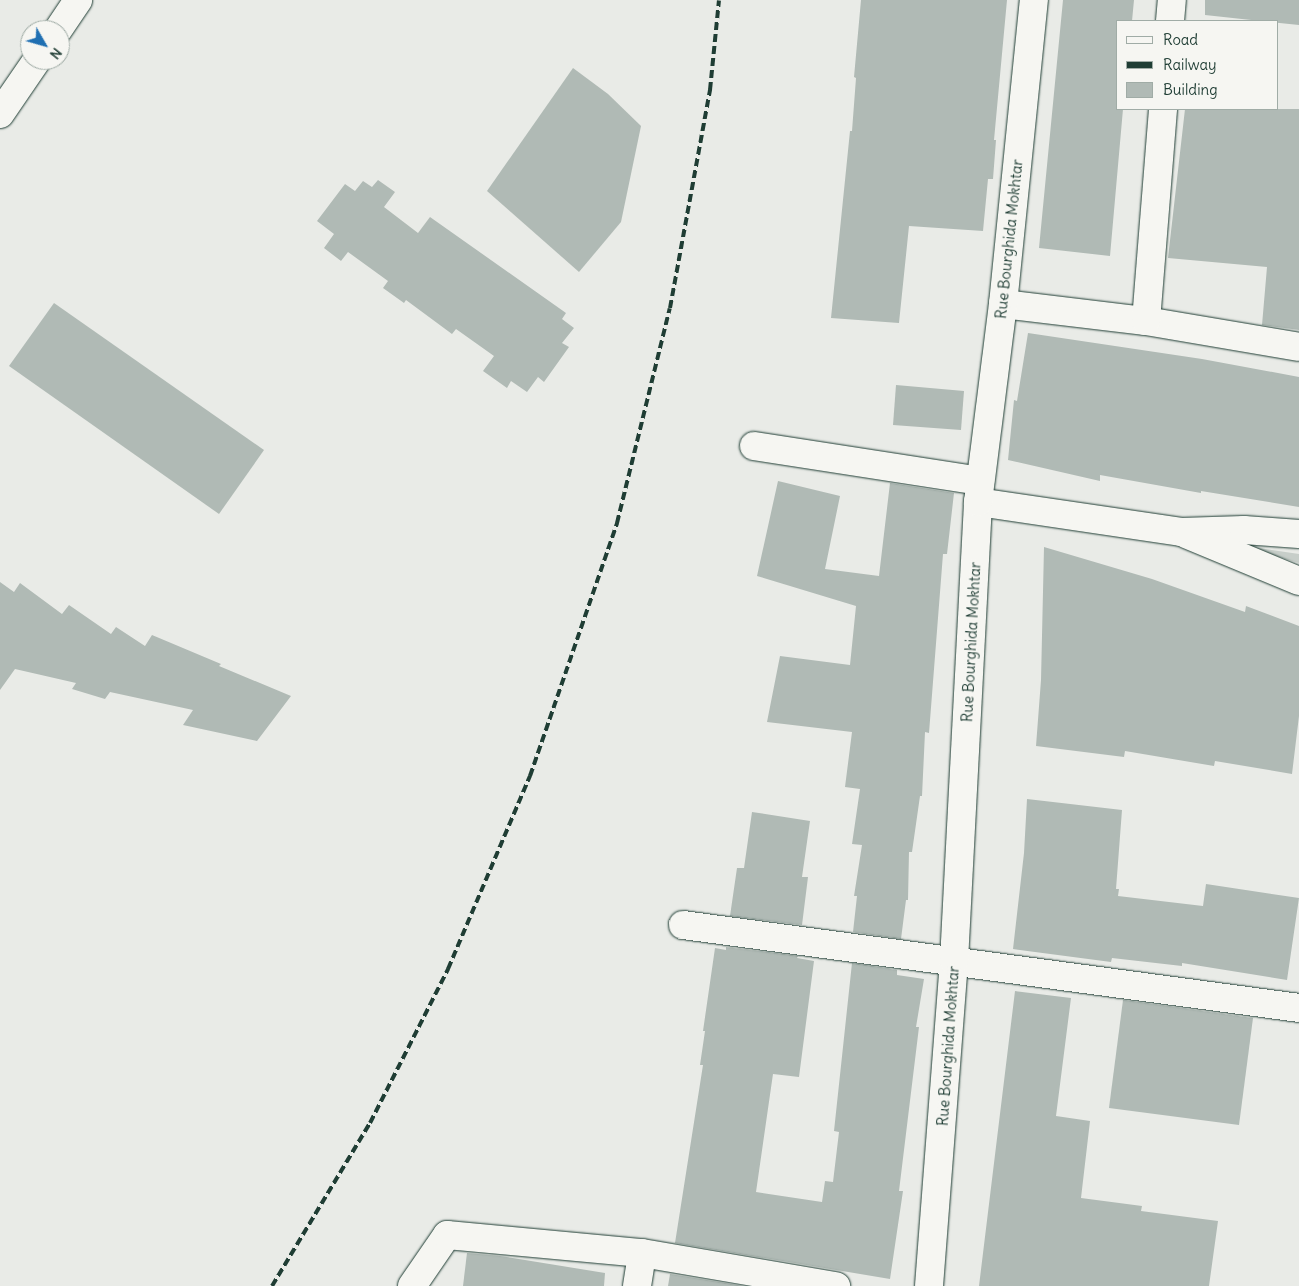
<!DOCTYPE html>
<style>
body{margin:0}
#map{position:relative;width:1299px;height:1286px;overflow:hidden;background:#e9ebe7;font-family:Delius,sans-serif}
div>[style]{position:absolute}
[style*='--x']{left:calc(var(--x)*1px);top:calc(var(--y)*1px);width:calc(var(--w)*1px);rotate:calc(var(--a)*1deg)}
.green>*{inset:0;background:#c7cec9}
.building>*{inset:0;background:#b0bab5}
.roads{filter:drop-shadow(0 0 1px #1f3d34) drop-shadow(0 0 1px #1f3d34)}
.minor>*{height:28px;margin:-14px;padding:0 14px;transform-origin:14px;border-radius:14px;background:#f6f6f2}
.secondary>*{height:28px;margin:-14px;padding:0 14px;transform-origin:14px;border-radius:14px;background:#f6f6f2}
.primary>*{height:28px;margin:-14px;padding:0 14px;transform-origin:14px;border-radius:14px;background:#f6f6f2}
.rail>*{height:4px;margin-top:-2px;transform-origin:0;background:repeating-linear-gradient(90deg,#1f3d34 0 8px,transparent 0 12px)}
span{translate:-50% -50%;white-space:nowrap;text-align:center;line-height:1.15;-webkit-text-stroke:5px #f6f6f2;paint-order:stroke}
.street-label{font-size:15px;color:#1f3d34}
.legend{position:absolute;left:1116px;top:20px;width:162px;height:90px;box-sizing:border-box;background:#f6f6f2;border:1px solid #a0aca6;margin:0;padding:6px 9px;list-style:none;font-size:15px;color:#1f3d34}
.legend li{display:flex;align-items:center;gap:10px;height:25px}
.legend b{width:25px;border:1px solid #a0aca6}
.north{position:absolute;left:20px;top:20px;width:50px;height:50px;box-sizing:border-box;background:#f6f6f2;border:1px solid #a0aca6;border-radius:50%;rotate:128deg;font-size:14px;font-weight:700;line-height:20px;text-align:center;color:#1f3d34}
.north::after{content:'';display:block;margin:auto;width:18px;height:22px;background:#1f6fb2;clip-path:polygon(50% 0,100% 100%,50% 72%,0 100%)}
</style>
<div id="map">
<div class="green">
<i style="clip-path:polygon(1239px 545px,1299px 554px,1299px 563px)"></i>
</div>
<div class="building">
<i style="clip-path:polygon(861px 0,1007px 0,994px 140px,996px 140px,993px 179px,988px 179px,983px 231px,909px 226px,899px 323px,831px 318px,850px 131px,852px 131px,856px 78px,854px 77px)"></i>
<i style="clip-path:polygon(1063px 0,1134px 0,1132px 21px,1118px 21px,1118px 109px,1123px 109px,1110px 256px,1039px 248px)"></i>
<i style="clip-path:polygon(1205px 0,1299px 0,1299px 25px,1205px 15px)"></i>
<i style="clip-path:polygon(573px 68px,608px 94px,641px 126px,621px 222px,579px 272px,487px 191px)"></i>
<i style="clip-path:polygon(1185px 109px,1299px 109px,1299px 330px,1262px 325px,1267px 267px,1168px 258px)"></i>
<i style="clip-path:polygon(378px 180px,395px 192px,384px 207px,418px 233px,430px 217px,566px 313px,562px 319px,574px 328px,562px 343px,569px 347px,544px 382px,538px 377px,527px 392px,511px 381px,507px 388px,483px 371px,494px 356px,456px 329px,452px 334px,406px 300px,404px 303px,383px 288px,388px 281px,348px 252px,341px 261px,324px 248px,334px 234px,317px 221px,345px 184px,355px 191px,363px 181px,372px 187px)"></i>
<i style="clip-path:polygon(54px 303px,264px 450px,219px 514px,9px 366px)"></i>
<i style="clip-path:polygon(1028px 333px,1202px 359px,1299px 377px,1299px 507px,1201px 491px,1201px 493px,1100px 475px,1100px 481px,1008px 460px,1014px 400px,1017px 401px)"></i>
<i style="clip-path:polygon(896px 385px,964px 391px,961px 430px,893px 425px)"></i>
<i style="clip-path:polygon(778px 481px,840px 496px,825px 569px,879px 576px,890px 483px,954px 493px,947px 554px,943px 554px,929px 733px,925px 732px,922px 796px,920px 796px,912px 852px,909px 852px,908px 900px,906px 900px,901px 939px,853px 932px,857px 896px,854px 896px,862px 845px,852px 844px,860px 789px,845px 787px,852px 732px,767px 722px,780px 656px,850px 665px,856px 606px,757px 576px)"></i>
<i style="clip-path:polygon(1044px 547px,1152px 579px,1245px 612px,1246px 606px,1299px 626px,1299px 716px,1292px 774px,1215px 761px,1214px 766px,1125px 751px,1124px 757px,1036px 746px,1041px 680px)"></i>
<i style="clip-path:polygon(0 582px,14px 592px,20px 583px,62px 614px,69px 605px,111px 634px,116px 627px,145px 646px,152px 635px,221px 664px,219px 666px,291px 696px,257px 741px,183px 725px,193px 710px,110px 692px,105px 699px,72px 689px,76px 683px,15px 669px,0 690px)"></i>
<i style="clip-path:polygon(1027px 799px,1122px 810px,1116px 889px,1119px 889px,1118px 896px,1203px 906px,1206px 884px,1299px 898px,1287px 980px,1182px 963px,1182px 966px,1112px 958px,1111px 962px,1013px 949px,1024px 853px)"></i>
<i style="clip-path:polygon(752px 812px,810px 821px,802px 877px,808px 877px,802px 925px,730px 916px,737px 868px,744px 868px)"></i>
<i style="clip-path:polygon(726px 947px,798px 956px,797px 958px,814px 961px,799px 1077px,773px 1074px,756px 1192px,822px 1202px,825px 1181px,833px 1182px,839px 1132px,834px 1131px,852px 963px,897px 970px,897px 975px,924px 979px,916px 1027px,919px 1027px,899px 1191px,903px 1191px,890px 1279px,675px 1243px,703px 1065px,700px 1065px,705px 1031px,703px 1031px,715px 948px,726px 950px)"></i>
<i style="clip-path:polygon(1015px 991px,1071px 998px,1056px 1116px,1090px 1121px,1081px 1198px,1142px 1206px,1141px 1211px,1218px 1221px,1209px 1286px,979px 1286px)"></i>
<i style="clip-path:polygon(1123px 1000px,1253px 1018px,1239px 1125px,1109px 1108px)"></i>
<i style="clip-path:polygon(467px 1253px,500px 1256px,605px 1273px,604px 1286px,463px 1286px)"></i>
<i style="clip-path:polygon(670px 1274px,743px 1286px,668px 1286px)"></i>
</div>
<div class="roads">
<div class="minor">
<i style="--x:1170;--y:21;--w:21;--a:-85"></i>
<i style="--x:1003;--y:304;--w:144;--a:6.8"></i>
<i style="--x:1146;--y:321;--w:155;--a:9.6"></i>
<i style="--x:1146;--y:321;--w:213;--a:-85.4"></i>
<i style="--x:754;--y:446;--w:229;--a:8.8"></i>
<i style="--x:978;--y:502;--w:205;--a:8.4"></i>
<i style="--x:1181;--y:532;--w:63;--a:-1.8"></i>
<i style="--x:1244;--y:530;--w:55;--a:4.2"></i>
<i style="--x:1186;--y:534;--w:122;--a:22.6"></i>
<i style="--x:683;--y:925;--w:622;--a:7.67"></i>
<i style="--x:412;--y:1286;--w:62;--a:-55.5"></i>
<i style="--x:447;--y:1235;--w:196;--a:5.3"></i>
<i style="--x:642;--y:1253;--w:197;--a:9.7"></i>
<i style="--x:637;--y:1286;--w:33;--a:-81"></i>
</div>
<div class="secondary">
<i style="--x:929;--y:1286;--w:326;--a:-85.6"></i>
<i style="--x:954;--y:961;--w:460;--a:-87"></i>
<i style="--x:978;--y:502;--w:200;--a:-82.8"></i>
<i style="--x:1003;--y:304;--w:306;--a:-84.2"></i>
</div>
<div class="primary">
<i style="--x:58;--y:30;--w:36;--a:-56"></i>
<i style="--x:0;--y:114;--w:65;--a:-55.6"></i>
</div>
</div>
<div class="rail">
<i style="--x:272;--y:1286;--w:190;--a:-59"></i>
<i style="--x:370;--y:1123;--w:173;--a:-63.1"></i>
<i style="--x:448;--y:969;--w:210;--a:-67"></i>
<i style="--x:530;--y:776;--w:268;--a:-71"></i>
<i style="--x:617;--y:523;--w:221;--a:-76.2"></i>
<i style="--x:670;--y:308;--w:222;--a:-79.6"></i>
<i style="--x:710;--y:90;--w:90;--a:-84.3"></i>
</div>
<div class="street-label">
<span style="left:1009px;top:239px;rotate:-84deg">Rue Bourghida Mokhtar</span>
<span style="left:971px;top:642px;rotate:-87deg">Rue Bourghida Mokhtar</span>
<span style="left:948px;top:1046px;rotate:-86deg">Rue Bourghida Mokhtar</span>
</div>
<ul class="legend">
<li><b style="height:6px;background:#f6f6f2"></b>Road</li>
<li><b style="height:6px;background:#1f3d34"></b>Railway</li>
<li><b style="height:14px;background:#b0bab5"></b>Building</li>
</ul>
<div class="north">N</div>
</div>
